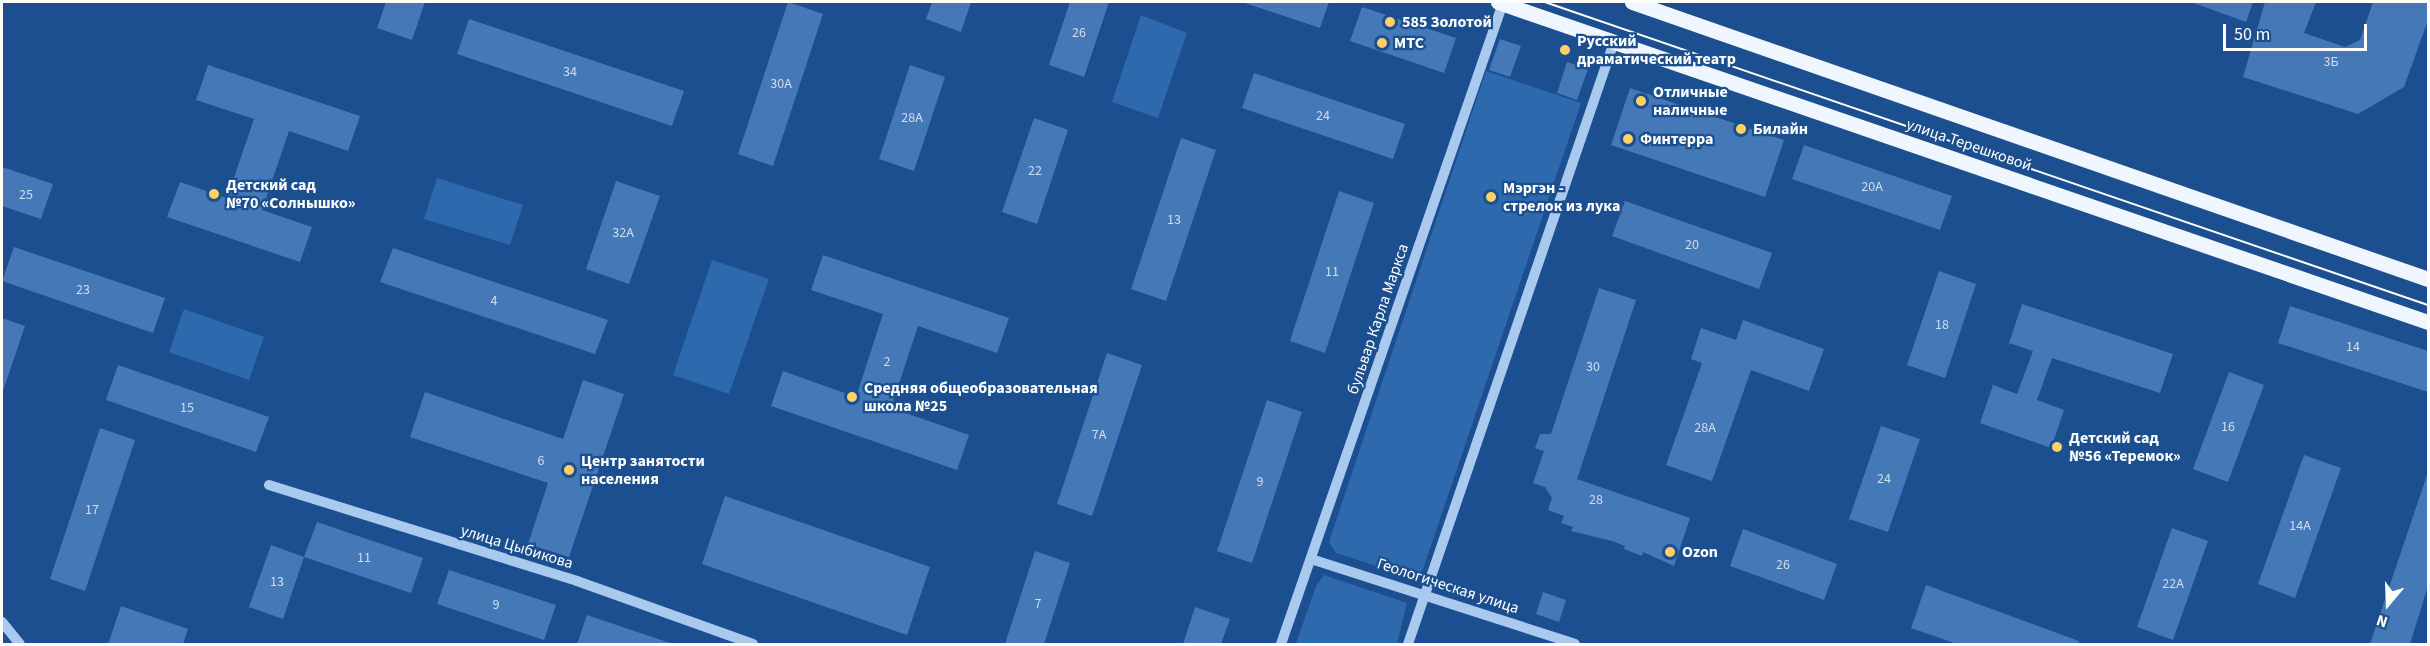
<!DOCTYPE html>
<meta charset="utf-8">
<style>
body{margin:0}
#map{position:relative;width:2430px;height:646px;overflow:hidden;background:#1b4f8f;font-family:"Source Sans 3",sans-serif}
div>[style]{position:absolute}
[style*='--x']{left:calc(var(--x)*1px);top:calc(var(--y)*1px);width:calc(var(--w)*1px);rotate:calc(var(--a)*1deg)}
.green>*{inset:0;background:#2e69ad}
.building>*{inset:0;background:#4478b7}
.minor>*{height:10px;margin:-5px;padding:0 5px;transform-origin:5px;border-radius:5px;background:#a9c9ee}
.major>*{height:15px;margin:-7.5px;padding:0 7.5px;transform-origin:7.5px;border-radius:7.5px;background:#f0f6ff}
.tram>*{height:1.5px;margin:-0.75px;padding:0 0.75px;transform-origin:0.75px;border-radius:0.75px;background:#fff}
.dots>*{width:16px;height:16px;translate:-50% -50%;box-sizing:border-box;border:3px solid #1b4f8f;border-radius:50%}
span{translate:-50% -50%;white-space:nowrap;text-align:center;line-height:1.15;-webkit-text-stroke:4.5px #1b4f8f;paint-order:stroke}
.number-label{font-size:14px;color:#d0dded}
.number-label span{-webkit-text-stroke-width:0}
.poi-label{font-size:16px;color:#fff;font-weight:700}
.left{translate:0 -50%;text-align:left}
.street-label{font-size:16px;color:#fff}
.frame{position:absolute;inset:0;border:3px solid #fff;pointer-events:none}
.north{position:absolute;left:2358px;top:574px;width:60px;height:60px;-webkit-text-stroke:4px #1b4f8f;paint-order:stroke;rotate:199deg;font-size:16px;font-weight:700;line-height:24px;text-align:center;color:#fff}
.north::after{content:'';display:block;margin:auto;width:21px;height:27px;background:#fff;clip-path:polygon(50% 0,100% 100%,50% 72%,0 100%)}
.scale{position:absolute;left:2223px;top:24px;width:144px;height:27px;box-sizing:border-box;border:3px solid #fff;border-top:0;padding-left:8px;font-size:18px;line-height:21px;white-space:nowrap;color:#fff;-webkit-text-stroke:4px #1b4f8f;paint-order:stroke}
</style>
<div id="map">
<div class="green">
<i style="clip-path:polygon(1141px 15px,1187px 33px,1158px 118px,1112px 102px)"></i>
<i style="clip-path:polygon(1486px 71px,1581px 103px,1423px 569px,1418px 575px,1408px 576px,1336px 553px,1329px 542px)"></i>
<i style="clip-path:polygon(437px 178px,523px 205px,510px 245px,424px 219px)"></i>
<i style="clip-path:polygon(712px 260px,769px 279px,729px 394px,673px 375px)"></i>
<i style="clip-path:polygon(184px 309px,264px 337px,249px 380px,169px 352px)"></i>
<i style="clip-path:polygon(1324px 575px,1407px 603px,1397px 644px,1296px 644px,1316px 586px)"></i>
</div>
<div class="building">
<i style="clip-path:polygon(386px 2px,425px 2px,412px 40px,377px 28px)"></i>
<i style="clip-path:polygon(788px 2px,823px 14px,773px 166px,738px 154px)"></i>
<i style="clip-path:polygon(932px 2px,971px 2px,961px 32px,926px 19px)"></i>
<i style="clip-path:polygon(1070px 2px,1109px 2px,1084px 77px,1049px 65px)"></i>
<i style="clip-path:polygon(1242px 2px,1329px 2px,1320px 28px)"></i>
<i style="clip-path:polygon(2191px 2px,2253px 2px,2246px 22px)"></i>
<i style="clip-path:polygon(2265px 2px,2316px 2px,2304px 33px,2345px 47px,2360px 40px,2373px 2px,2428px 2px,2428px 20px,2404px 87px,2358px 114px,2243px 77px)"></i>
<i style="clip-path:polygon(1362px 7px,1456px 38px,1444px 73px,1350px 41px)"></i>
<i style="clip-path:polygon(469px 19px,684px 91px,672px 126px,457px 54px)"></i>
<i style="clip-path:polygon(1500px 39px,1521px 46px,1510px 77px,1489px 70px)"></i>
<i style="clip-path:polygon(1567px 62px,1588px 69px,1577px 100px,1557px 93px)"></i>
<i style="clip-path:polygon(208px 65px,360px 116px,348px 151px,289px 131px,262px 210px,312px 227px,300px 262px,167px 217px,180px 182px,227px 198px,254px 119px,196px 100px)"></i>
<i style="clip-path:polygon(910px 65px,945px 77px,914px 171px,879px 159px)"></i>
<i style="clip-path:polygon(1254px 73px,1405px 124px,1393px 159px,1242px 108px)"></i>
<i style="clip-path:polygon(1630px 88px,1784px 140px,1765px 197px,1611px 145px)"></i>
<i style="clip-path:polygon(1034px 118px,1068px 130px,1037px 224px,1002px 212px)"></i>
<i style="clip-path:polygon(1181px 138px,1216px 150px,1166px 301px,1131px 289px)"></i>
<i style="clip-path:polygon(1804px 145px,1952px 196px,1940px 230px,1792px 179px)"></i>
<i style="clip-path:polygon(2px 167px,53px 184px,41px 219px,2px 206px)"></i>
<i style="clip-path:polygon(616px 181px,660px 196px,629px 284px,586px 269px)"></i>
<i style="clip-path:polygon(1339px 191px,1374px 203px,1325px 353px,1290px 341px)"></i>
<i style="clip-path:polygon(1625px 201px,1772px 253px,1759px 289px,1612px 236px)"></i>
<i style="clip-path:polygon(14px 247px,165px 298px,153px 333px,2px 281px)"></i>
<i style="clip-path:polygon(393px 248px,608px 320px,595px 354px,380px 282px)"></i>
<i style="clip-path:polygon(823px 255px,1009px 318px,997px 353px,918px 326px,891px 408px,969px 435px,957px 470px,771px 406px,783px 371px,856px 397px,883px 314px,811px 290px)"></i>
<i style="clip-path:polygon(1939px 271px,1976px 284px,1945px 378px,1907px 365px)"></i>
<i style="clip-path:polygon(1599px 288px,1636px 300px,1577px 479px,1690px 518px,1674px 566px,1643px 552px,1642px 556px,1624px 549px,1625px 546px,1612px 541px,1571px 531px,1573px 527px,1561px 523px,1564px 516px,1548px 510px,1552px 498px,1545px 487px,1533px 483px,1544px 451px,1535px 448px,1540px 434px,1551px 434px)"></i>
<i style="clip-path:polygon(2022px 304px,2173px 354px,2160px 393px,2052px 358px,2037px 400px,2064px 410px,2051px 448px,1980px 423px,1993px 385px,2017px 394px,2033px 351px,2009px 343px)"></i>
<i style="clip-path:polygon(2290px 306px,2428px 351px,2428px 392px,2278px 343px)"></i>
<i style="clip-path:polygon(2px 318px,25px 326px,2px 394px)"></i>
<i style="clip-path:polygon(1743px 320px,1824px 349px,1809px 391px,1751px 370px,1712px 481px,1666px 465px,1702px 363px,1691px 359px,1701px 328px,1736px 340px)"></i>
<i style="clip-path:polygon(1107px 353px,1142px 365px,1092px 516px,1057px 504px)"></i>
<i style="clip-path:polygon(118px 365px,269px 417px,256px 452px,106px 400px)"></i>
<i style="clip-path:polygon(2229px 372px,2264px 385px,2228px 482px,2193px 469px)"></i>
<i style="clip-path:polygon(583px 380px,624px 394px,569px 557px,528px 544px,548px 483px,410px 437px,425px 392px,563px 439px)"></i>
<i style="clip-path:polygon(1267px 400px,1302px 412px,1252px 563px,1217px 551px)"></i>
<i style="clip-path:polygon(1881px 426px,1920px 439px,1888px 532px,1849px 519px)"></i>
<i style="clip-path:polygon(100px 428px,135px 440px,85px 591px,50px 579px)"></i>
<i style="clip-path:polygon(2304px 455px,2341px 468px,2295px 598px,2258px 584px)"></i>
<i style="clip-path:polygon(2428px 472px,2428px 586px,2410px 644px,2370px 644px)"></i>
<i style="clip-path:polygon(725px 496px,930px 567px,907px 635px,702px 564px)"></i>
<i style="clip-path:polygon(317px 522px,423px 558px,411px 593px,304px 557px)"></i>
<i style="clip-path:polygon(2172px 528px,2208px 541px,2173px 640px,2137px 627px)"></i>
<i style="clip-path:polygon(1743px 529px,1837px 564px,1824px 600px,1730px 566px)"></i>
<i style="clip-path:polygon(271px 545px,304px 557px,283px 619px,249px 607px)"></i>
<i style="clip-path:polygon(1035px 551px,1070px 563px,1044px 644px,1005px 644px)"></i>
<i style="clip-path:polygon(449px 570px,556px 605px,544px 640px,437px 604px)"></i>
<i style="clip-path:polygon(1926px 585px,2079px 641px,2078px 644px,1957px 644px,1911px 628px)"></i>
<i style="clip-path:polygon(1543px 592px,1566px 600px,1559px 622px,1536px 614px)"></i>
<i style="clip-path:polygon(121px 606px,188px 629px,183px 644px,108px 644px)"></i>
<i style="clip-path:polygon(1195px 607px,1230px 619px,1221px 644px,1183px 644px)"></i>
<i style="clip-path:polygon(587px 615px,673px 644px,577px 644px)"></i>
</div>
<div class="minor">
<i style="--x:269;--y:485;--w:323;--a:17.3"></i>
<i style="--x:577;--y:581;--w:187;--a:19.7"></i>
<i style="--x:1311;--y:559;--w:277;--a:17.8"></i>
<i style="--x:2;--y:622;--w:28;--a:51"></i>
<i style="--x:1281;--y:644;--w:678;--a:-70.9"></i>
<i style="--x:1408;--y:644;--w:636;--a:-71.11"></i>
</div>
<div class="major">
<i style="--x:1498;--y:2;--w:984;--a:18.99"></i>
<i style="--x:1632;--y:2;--w:843;--a:19.19"></i>
</div>
<div class="tram">
<i style="--x:1545;--y:2;--w:934;--a:18.94"></i>
</div>
<div class="dots">
<i style="left:1390px;top:22px;background:#ffd166"></i>
<i style="left:1382px;top:43px;background:#ffd166"></i>
<i style="left:1565px;top:50px;background:#ffd166"></i>
<i style="left:1641px;top:101px;background:#ffd166"></i>
<i style="left:1741px;top:129px;background:#ffd166"></i>
<i style="left:1628px;top:139px;background:#ffd166"></i>
<i style="left:214px;top:194px;background:#ffd166"></i>
<i style="left:1491px;top:197px;background:#ffd166"></i>
<i style="left:852px;top:397px;background:#ffd166"></i>
<i style="left:2057px;top:447px;background:#ffd166"></i>
<i style="left:569px;top:470px;background:#ffd166"></i>
<i style="left:1670px;top:552px;background:#ffd166"></i>
</div>
<div class="number-label">
<span style="left:1079px;top:33px">26</span>
<span style="left:2331px;top:62px">3Б</span>
<span style="left:570px;top:72px">34</span>
<span style="left:781px;top:84px">30А</span>
<span style="left:1323px;top:116px">24</span>
<span style="left:912px;top:118px">28А</span>
<span style="left:1035px;top:171px">22</span>
<span style="left:1872px;top:187px">20А</span>
<span style="left:26px;top:195px">25</span>
<span style="left:1174px;top:220px">13</span>
<span style="left:623px;top:233px">32А</span>
<span style="left:1692px;top:245px">20</span>
<span style="left:1332px;top:272px">11</span>
<span style="left:83px;top:290px">23</span>
<span style="left:494px;top:301px">4</span>
<span style="left:1942px;top:325px">18</span>
<span style="left:2353px;top:347px">14</span>
<span style="left:887px;top:362px">2</span>
<span style="left:1593px;top:367px">30</span>
<span style="left:187px;top:408px">15</span>
<span style="left:2228px;top:427px">16</span>
<span style="left:1705px;top:428px">28А</span>
<span style="left:1099px;top:435px">7А</span>
<span style="left:541px;top:461px">6</span>
<span style="left:1884px;top:479px">24</span>
<span style="left:1260px;top:482px">9</span>
<span style="left:1596px;top:500px">28</span>
<span style="left:92px;top:510px">17</span>
<span style="left:2300px;top:526px">14А</span>
<span style="left:364px;top:558px">11</span>
<span style="left:1783px;top:565px">26</span>
<span style="left:277px;top:582px">13</span>
<span style="left:2173px;top:584px">22А</span>
<span style="left:1038px;top:604px">7</span>
<span style="left:496px;top:605px">9</span>
</div>
<div class="poi-label">
<span class="left" style="left:1402px;top:22px">585 Золотой</span>
<span class="left" style="left:1577px;top:50px">Русский<br>драматический театр</span>
<span class="left" style="left:1394px;top:43px">МТС</span>
<span class="left" style="left:1653px;top:101px">Отличные<br>наличные</span>
<span class="left" style="left:1753px;top:129px">Билайн</span>
<span class="left" style="left:1640px;top:139px">Финтерра</span>
<span class="left" style="left:226px;top:194px">Детский сад<br>№70 «Солнышко»</span>
<span class="left" style="left:1503px;top:197px">Мэргэн -<br>стрелок из лука</span>
<span class="left" style="left:864px;top:397px">Средняя общеобразовательная<br>школа №25</span>
<span class="left" style="left:2069px;top:447px">Детский сад<br>№56 «Теремок»</span>
<span class="left" style="left:581px;top:470px">Центр занятости<br>населения</span>
<span class="left" style="left:1682px;top:552px">Ozon</span>
</div>
<div class="street-label">
<span style="left:1969px;top:145px;rotate:19deg">улица Терешковой</span>
<span style="left:1378px;top:319px;rotate:-71deg">бульвар Карла Маркса</span>
<span style="left:517px;top:547px;rotate:17deg">улица Цыбикова</span>
<span style="left:1448px;top:586px;rotate:18deg">Геологическая улица</span>
</div>
<div class="frame"></div>
<div class="north">N</div>
<div class="scale">50 m</div>
</div>
